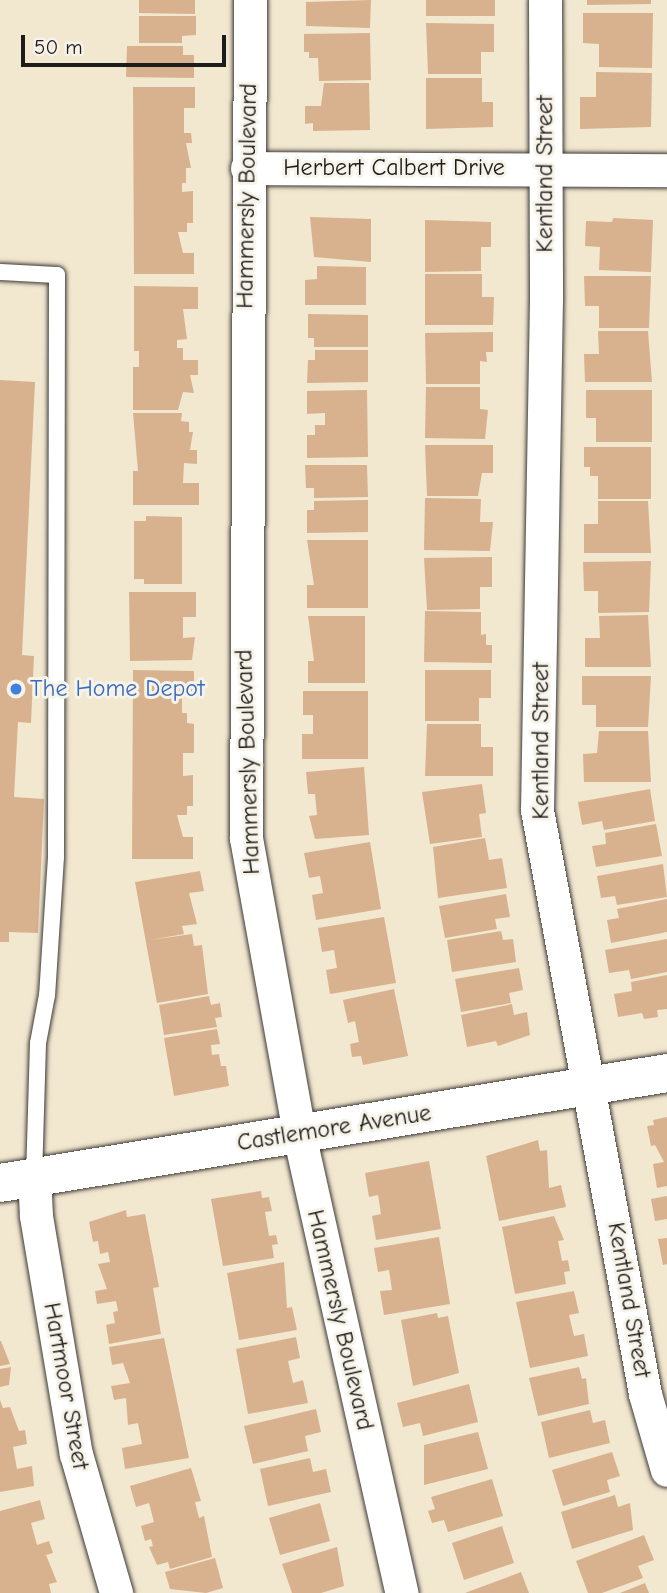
<!DOCTYPE html>
<style>
body{margin:0}
#map{position:relative;width:667px;height:1593px;overflow:hidden;background:#f2e7cf;font-family:"Comic Neue",sans-serif}
div>[style]{position:absolute}
[style*='--x']{left:calc(var(--x)*1px);top:calc(var(--y)*1px);width:calc(var(--w)*1px);rotate:calc(var(--a)*1deg)}
.building>*{inset:0;background:#d8b28f}
.roads{filter:drop-shadow(0 0 2px #3c3a37) drop-shadow(0 0 2px #3c3a37)}
.lane>*{height:16px;margin:-8px;padding:0 8px;transform-origin:8px;border-radius:8px;background:#fff}
.street>*{height:33px;margin:-16.5px;padding:0 16.5px;transform-origin:16.5px;border-radius:16.5px;background:#fff}
.secondary>*{height:38px;margin:-19px;padding:0 19px;transform-origin:19px;border-radius:19px;background:#fff}
.dots>*{width:19px;height:19px;translate:-50% -50%;box-sizing:border-box;border:4px solid #f7f3e8;border-radius:50%}
span{translate:-50% -50%;white-space:nowrap;text-align:center;line-height:1.15;-webkit-text-stroke:6px #f7f3e8;paint-order:stroke}
.street-label{font-size:24px;color:#1c1c1c}
.shop-label{font-size:24px;color:#366cbe}
.left{translate:0 -50%;text-align:left}
.scale{position:absolute;left:21px;top:35px;width:205px;height:32px;box-sizing:border-box;border:4px solid #1c1c1c;border-top:0;padding-left:9px;font-size:21px;line-height:24px;white-space:nowrap;color:#1c1c1c;-webkit-text-stroke:5px #f7f3e8;paint-order:stroke}
</style>
<div id="map">
<div class="building">
<i style="clip-path:polygon(139px 0,195px 0,195px 14px,139px 13px)"></i>
<i style="clip-path:polygon(371px 0,370px 28px,306px 26px,306px 2px)"></i>
<i style="clip-path:polygon(426px 0,495px 0,495px 16px,426px 16px)"></i>
<i style="clip-path:polygon(587px 0,651px 0,651px 4px,587px 5px)"></i>
<i style="clip-path:polygon(583px 13px,653px 13px,652px 68px,599px 67px,599px 44px,583px 43px)"></i>
<i style="clip-path:polygon(139px 16px,196px 16px,196px 35px,182px 36px,182px 43px,139px 43px)"></i>
<i style="clip-path:polygon(426px 23px,494px 24px,494px 52px,481px 52px,481px 74px,428px 74px)"></i>
<i style="clip-path:polygon(370px 33px,371px 80px,319px 81px,318px 58px,309px 58px,309px 52px,304px 52px,304px 34px)"></i>
<i style="clip-path:polygon(127px 46px,183px 46px,183px 55px,194px 55px,194px 78px,126px 77px)"></i>
<i style="clip-path:polygon(596px 72px,652px 73px,651px 127px,580px 129px,580px 97px,596px 97px)"></i>
<i style="clip-path:polygon(426px 78px,482px 78px,482px 102px,493px 102px,493px 127px,426px 129px)"></i>
<i style="clip-path:polygon(324px 83px,369px 83px,370px 130px,313px 131px,313px 123px,305px 124px,305px 106px,321px 106px)"></i>
<i style="clip-path:polygon(133px 87px,195px 87px,195px 108px,184px 108px,184px 133px,191px 133px,192px 143px,186px 143px,191px 168px,186px 168px,186px 183px,182px 183px,182px 192px,193px 191px,193px 223px,187px 223px,187px 232px,178px 232px,183px 253px,194px 253px,194px 274px,134px 274px)"></i>
<i style="clip-path:polygon(310px 217px,371px 219px,371px 262px,314px 257px)"></i>
<i style="clip-path:polygon(613px 218px,653px 220px,651px 272px,599px 270px,600px 247px,585px 246px,586px 221px,612px 222px)"></i>
<i style="clip-path:polygon(425px 220px,491px 222px,491px 247px,481px 247px,481px 271px,425px 272px)"></i>
<i style="clip-path:polygon(317px 266px,366px 267px,366px 305px,305px 305px,305px 280px,317px 279px)"></i>
<i style="clip-path:polygon(425px 274px,482px 274px,482px 297px,494px 297px,493px 325px,425px 325px)"></i>
<i style="clip-path:polygon(584px 276px,651px 276px,649px 328px,599px 328px,599px 306px,585px 306px)"></i>
<i style="clip-path:polygon(134px 286px,198px 287px,198px 309px,183px 309px,187px 339px,177px 340px,177px 348px,183px 348px,183px 360px,198px 360px,198px 375px,190px 375px,194px 393px,183px 392px,178px 410px,133px 410px,133px 367px,139px 367px,139px 351px,134px 351px)"></i>
<i style="clip-path:polygon(308px 314px,368px 315px,368px 347px,314px 347px,314px 338px,308px 338px)"></i>
<i style="clip-path:polygon(598px 331px,648px 331px,652px 382px,585px 382px,584px 354px,599px 354px)"></i>
<i style="clip-path:polygon(493px 332px,493px 352px,486px 352px,487px 362px,480px 361px,480px 384px,426px 384px,425px 333px)"></i>
<i style="clip-path:polygon(315px 350px,368px 350px,368px 382px,307px 383px,308px 360px,315px 360px)"></i>
<i style="clip-path:polygon(0 380px,35px 382px,22px 655px,34px 656px,31px 723px,18px 722px,14px 797px,44px 799px,38px 933px,9px 932px,9px 942px,0 942px)"></i>
<i style="clip-path:polygon(426px 387px,480px 387px,480px 409px,488px 410px,485px 439px,425px 438px)"></i>
<i style="clip-path:polygon(367px 390px,368px 457px,307px 458px,307px 435px,315px 435px,315px 425px,325px 425px,325px 413px,307px 414px,307px 391px)"></i>
<i style="clip-path:polygon(586px 390px,652px 390px,652px 442px,596px 442px,596px 418px,586px 418px)"></i>
<i style="clip-path:polygon(133px 413px,182px 413px,181px 421px,189px 422px,189px 432px,193px 432px,190px 450px,197px 450px,197px 464px,184px 463px,183px 483px,199px 483px,199px 505px,133px 505px,133px 471px,138px 471px)"></i>
<i style="clip-path:polygon(425px 445px,493px 445px,493px 473px,482px 473px,478px 496px,427px 496px)"></i>
<i style="clip-path:polygon(584px 447px,651px 447px,651px 499px,598px 499px,598px 476px,590px 476px,590px 467px,584px 467px)"></i>
<i style="clip-path:polygon(305px 465px,367px 465px,368px 497px,314px 498px,314px 488px,306px 488px)"></i>
<i style="clip-path:polygon(425px 498px,481px 499px,480px 522px,493px 522px,490px 551px,424px 550px)"></i>
<i style="clip-path:polygon(368px 500px,368px 532px,307px 533px,307px 510px,314px 510px,314px 501px)"></i>
<i style="clip-path:polygon(598px 501px,648px 501px,651px 553px,584px 553px,584px 524px,598px 524px)"></i>
<i style="clip-path:polygon(146px 516px,182px 517px,182px 584px,144px 584px,144px 579px,134px 579px,134px 521px,146px 521px)"></i>
<i style="clip-path:polygon(307px 540px,368px 540px,368px 608px,307px 608px,307px 585px,314px 585px)"></i>
<i style="clip-path:polygon(492px 557px,492px 587px,480px 587px,480px 609px,427px 610px,424px 558px)"></i>
<i style="clip-path:polygon(651px 561px,649px 612px,598px 613px,598px 591px,584px 591px,583px 562px)"></i>
<i style="clip-path:polygon(129px 592px,196px 592px,196px 617px,183px 617px,183px 638px,195px 637px,192px 660px,130px 661px)"></i>
<i style="clip-path:polygon(425px 611px,481px 612px,481px 635px,486px 634px,486px 645px,492px 645px,492px 663px,424px 662px)"></i>
<i style="clip-path:polygon(648px 615px,651px 667px,585px 667px,585px 638px,600px 638px,599px 616px)"></i>
<i style="clip-path:polygon(308px 616px,365px 616px,365px 683px,308px 683px,308px 661px,314px 661px)"></i>
<i style="clip-path:polygon(133px 670px,194px 671px,194px 693px,182px 693px,182px 713px,187px 713px,187px 723px,194px 724px,194px 753px,183px 753px,183px 776px,193px 775px,193px 806px,187px 806px,187px 815px,177px 815px,183px 837px,193px 837px,193px 859px,132px 859px)"></i>
<i style="clip-path:polygon(425px 670px,491px 670px,491px 698px,479px 698px,479px 721px,425px 721px)"></i>
<i style="clip-path:polygon(582px 676px,651px 676px,648px 727px,596px 727px,596px 705px,582px 705px)"></i>
<i style="clip-path:polygon(303px 691px,368px 691px,368px 759px,302px 759px,302px 734px,313px 734px,313px 715px,303px 715px)"></i>
<i style="clip-path:polygon(427px 724px,481px 724px,481px 747px,493px 747px,493px 776px,425px 776px)"></i>
<i style="clip-path:polygon(599px 731px,648px 731px,651px 782px,584px 782px,583px 754px,597px 753px)"></i>
<i style="clip-path:polygon(364px 767px,369px 835px,315px 839px,309px 816px,317px 815px,315px 794px,308px 794px,306px 772px)"></i>
<i style="clip-path:polygon(482px 784px,486px 813px,479px 814px,482px 837px,430px 844px,422px 792px)"></i>
<i style="clip-path:polygon(650px 789px,655px 821px,604px 830px,602px 821px,582px 825px,578px 802px)"></i>
<i style="clip-path:polygon(656px 824px,662px 856px,596px 867px,592px 846px,606px 844px,605px 833px)"></i>
<i style="clip-path:polygon(485px 838px,489px 860px,502px 858px,507px 888px,438px 898px,433px 847px)"></i>
<i style="clip-path:polygon(370px 842px,381px 909px,316px 920px,312px 895px,323px 893px,320px 876px,309px 878px,304px 853px)"></i>
<i style="clip-path:polygon(663px 864px,667px 897px,617px 905px,615px 896px,601px 898px,597px 876px)"></i>
<i style="clip-path:polygon(200px 871px,204px 891px,189px 893px,197px 924px,182px 926px,184px 934px,150px 940px,192px 934px,194px 946px,202px 945px,208px 994px,157px 1003px,135px 882px)"></i>
<i style="clip-path:polygon(506px 894px,510px 917px,495px 919px,497px 929px,445px 938px,439px 906px)"></i>
<i style="clip-path:polygon(667px 899px,667px 932px,611px 943px,607px 920px,619px 918px,617px 909px)"></i>
<i style="clip-path:polygon(384px 917px,396px 983px,330px 994px,326px 970px,337px 968px,334px 950px,322px 952px,318px 928px)"></i>
<i style="clip-path:polygon(501px 931px,503px 940px,513px 939px,516px 962px,452px 972px,447px 940px)"></i>
<i style="clip-path:polygon(667px 939px,667px 972px,631px 979px,629px 970px,609px 973px,605px 950px)"></i>
<i style="clip-path:polygon(519px 968px,523px 990px,509px 993px,511px 1003px,461px 1012px,455px 979px)"></i>
<i style="clip-path:polygon(667px 975px,667px 1009px,657px 1010px,658px 1017px,644px 1019px,642px 1013px,618px 1017px,614px 994px,632px 991px,631px 982px)"></i>
<i style="clip-path:polygon(394px 989px,408px 1056px,363px 1065px,361px 1056px,352px 1057px,350px 1044px,359px 1042px,355px 1021px,348px 1023px,343px 1000px)"></i>
<i style="clip-path:polygon(209px 996px,211px 1005px,220px 1003px,222px 1017px,215px 1018px,217px 1027px,164px 1035px,159px 1005px)"></i>
<i style="clip-path:polygon(512px 1004px,514px 1015px,527px 1012px,530px 1035px,498px 1046px,496px 1041px,467px 1047px,461px 1015px)"></i>
<i style="clip-path:polygon(217px 1029px,220px 1044px,211px 1045px,212px 1055px,219px 1054px,221px 1066px,226px 1066px,229px 1086px,174px 1096px,164px 1038px)"></i>
<i style="clip-path:polygon(667px 1117px,667px 1186px,657px 1188px,653px 1164px,664px 1162px,655px 1145px,651px 1146px,647px 1126px,654px 1125px,653px 1120px)"></i>
<i style="clip-path:polygon(538px 1140px,540px 1151px,547px 1150px,549px 1188px,561px 1185px,566px 1207px,499px 1221px,486px 1156px)"></i>
<i style="clip-path:polygon(429px 1161px,441px 1229px,376px 1240px,372px 1216px,381px 1214px,378px 1195px,369px 1197px,365px 1173px)"></i>
<i style="clip-path:polygon(261px 1191px,262px 1198px,269px 1197px,272px 1211px,265px 1212px,269px 1236px,276px 1235px,278px 1244px,272px 1245px,274px 1258px,223px 1266px,211px 1199px)"></i>
<i style="clip-path:polygon(667px 1196px,667px 1219px,655px 1221px,651px 1199px)"></i>
<i style="clip-path:polygon(126px 1210px,127px 1217px,145px 1214px,159px 1287px,153px 1288px,161px 1334px,109px 1344px,106px 1325px,115px 1323px,113px 1312px,118px 1311px,116px 1301px,97px 1304px,95px 1291px,107px 1289px,98px 1264px,110px 1262px,108px 1252px,100px 1254px,98px 1241px,93px 1242px,89px 1222px)"></i>
<i style="clip-path:polygon(554px 1216px,564px 1240px,558px 1241px,562px 1261px,568px 1260px,570px 1271px,564px 1272px,566px 1284px,515px 1294px,502px 1227px)"></i>
<i style="clip-path:polygon(439px 1237px,450px 1304px,384px 1315px,380px 1291px,392px 1290px,389px 1270px,378px 1272px,374px 1248px)"></i>
<i style="clip-path:polygon(667px 1238px,667px 1264px,663px 1265px,658px 1239px)"></i>
<i style="clip-path:polygon(284px 1262px,287px 1308px,292px 1307px,297px 1330px,239px 1340px,227px 1273px)"></i>
<i style="clip-path:polygon(574px 1291px,579px 1313px,569px 1315px,574px 1336px,584px 1334px,588px 1356px,530px 1368px,516px 1302px)"></i>
<i style="clip-path:polygon(437px 1313px,438px 1318px,448px 1316px,459px 1373px,413px 1386px,401px 1320px)"></i>
<i style="clip-path:polygon(296px 1337px,300px 1358px,288px 1361px,293px 1383px,303px 1380px,308px 1403px,248px 1414px,236px 1349px)"></i>
<i style="clip-path:polygon(164px 1338px,189px 1458px,125px 1469px,122px 1448px,142px 1444px,138px 1423px,128px 1425px,126px 1398px,114px 1400px,111px 1386px,130px 1383px,123px 1363px,112px 1365px,109px 1347px)"></i>
<i style="clip-path:polygon(1px 1341px,10px 1364px,0 1366px,0 1341px)"></i>
<i style="clip-path:polygon(11px 1367px,9px 1385px,0 1387px,0 1369px)"></i>
<i style="clip-path:polygon(579px 1367px,582px 1379px,586px 1378px,589px 1404px,538px 1416px,529px 1378px)"></i>
<i style="clip-path:polygon(469px 1384px,478px 1422px,423px 1436px,420px 1423px,403px 1427px,397px 1403px)"></i>
<i style="clip-path:polygon(0 1400px,3px 1408px,10px 1407px,19px 1431px,25px 1430px,27px 1444px,13px 1447px,17px 1469px,32px 1466px,34px 1486px,0 1492px)"></i>
<i style="clip-path:polygon(316px 1409px,321px 1432px,305px 1436px,308px 1451px,253px 1464px,244px 1426px)"></i>
<i style="clip-path:polygon(590px 1410px,593px 1423px,605px 1420px,610px 1443px,549px 1458px,541px 1422px)"></i>
<i style="clip-path:polygon(478px 1432px,488px 1469px,424px 1485px,424px 1445px)"></i>
<i style="clip-path:polygon(612px 1452px,620px 1476px,607px 1480px,610px 1492px,563px 1506px,552px 1470px)"></i>
<i style="clip-path:polygon(310px 1458px,313px 1472px,326px 1469px,331px 1492px,268px 1506px,260px 1469px)"></i>
<i style="clip-path:polygon(191px 1468px,201px 1501px,195px 1502px,199px 1518px,204px 1516px,212px 1557px,170px 1569px,168px 1562px,157px 1565px,149px 1547px,153px 1546px,151px 1539px,145px 1541px,141px 1526px,154px 1522px,149px 1503px,136px 1507px,130px 1486px)"></i>
<i style="clip-path:polygon(492px 1479px,503px 1516px,448px 1532px,444px 1520px,432px 1523px,428px 1511px,435px 1509px,431px 1497px)"></i>
<i style="clip-path:polygon(615px 1495px,618px 1507px,630px 1503px,633px 1530px,572px 1549px,561px 1512px)"></i>
<i style="clip-path:polygon(40px 1500px,45px 1519px,31px 1523px,37px 1545px,49px 1541px,53px 1553px,46px 1555px,57px 1582px,49px 1584px,51px 1593px,0 1593px,0 1511px)"></i>
<i style="clip-path:polygon(320px 1503px,330px 1541px,280px 1555px,269px 1518px)"></i>
<i style="clip-path:polygon(502px 1526px,514px 1563px,464px 1580px,452px 1543px)"></i>
<i style="clip-path:polygon(644px 1535px,654px 1560px,638px 1566px,643px 1578px,602px 1593px,588px 1593px,576px 1561px)"></i>
<i style="clip-path:polygon(337px 1547px,344px 1586px,321px 1593px,292px 1593px,282px 1564px)"></i>
<i style="clip-path:polygon(215px 1558px,223px 1588px,206px 1593px,170px 1589px,165px 1572px)"></i>
<i style="clip-path:polygon(521px 1572px,529px 1593px,465px 1593px)"></i>
<i style="clip-path:polygon(645px 1583px,649px 1593px,620px 1593px)"></i>
</div>
<div class="roads">
<div class="lane">
<i style="--x:0;--y:272;--w:57;--a:3"></i>
<i style="--x:57;--y:275;--w:582;--a:90.1"></i>
<i style="--x:56;--y:857;--w:138;--a:93.7"></i>
<i style="--x:47;--y:995;--w:49;--a:100.6"></i>
<i style="--x:38;--y:1043;--w:133;--a:91.7"></i>
</div>
<div class="street">
<i style="--x:250;--y:0;--w:838;--a:90.27"></i>
<i style="--x:246;--y:838;--w:301;--a:79.8"></i>
<i style="--x:299;--y:1134;--w:470;--a:77.4"></i>
<i style="--x:545;--y:0;--w:299;--a:89.8"></i>
<i style="--x:546;--y:299;--w:511;--a:91.01"></i>
<i style="--x:537;--y:810;--w:594;--a:79.52"></i>
<i style="--x:645;--y:1394;--w:79;--a:73.9"></i>
<i style="--x:247;--y:168;--w:420;--a:0.3"></i>
<i style="--x:34;--y:1176;--w:40;--a:87.1"></i>
<i style="--x:36;--y:1216;--w:241;--a:80.5"></i>
<i style="--x:76;--y:1454;--w:145;--a:73.9"></i>
</div>
<div class="secondary">
<i style="--x:0;--y:1183;--w:676;--a:-9.36"></i>
</div>
</div>
<div class="dots">
<i style="left:16px;top:689px;background:#3f7fe0"></i>
</div>
<div class="street-label">
<span style="left:394px;top:168px">Herbert Calbert Drive</span>
<span style="left:545px;top:174px;rotate:-90deg">Kentland Street</span>
<span style="left:247px;top:196px;rotate:-89deg">Hammersly Boulevard</span>
<span style="left:541px;top:741px;rotate:-90deg">Kentland Street</span>
<span style="left:248px;top:762px;rotate:-92deg">Hammersly Boulevard</span>
<span style="left:334px;top:1128px;rotate:-9deg">Castlemore Avenue</span>
<span style="left:629px;top:1300px;rotate:80deg">Kentland Street</span>
<span style="left:340px;top:1320px;rotate:77deg">Hammersly Boulevard</span>
<span style="left:66px;top:1386px;rotate:80deg">Hartmoor Street</span>
</div>
<div class="shop-label">
<span class="left" style="left:30px;top:689px">The Home Depot</span>
</div>
<div class="scale">50 m</div>
</div>
